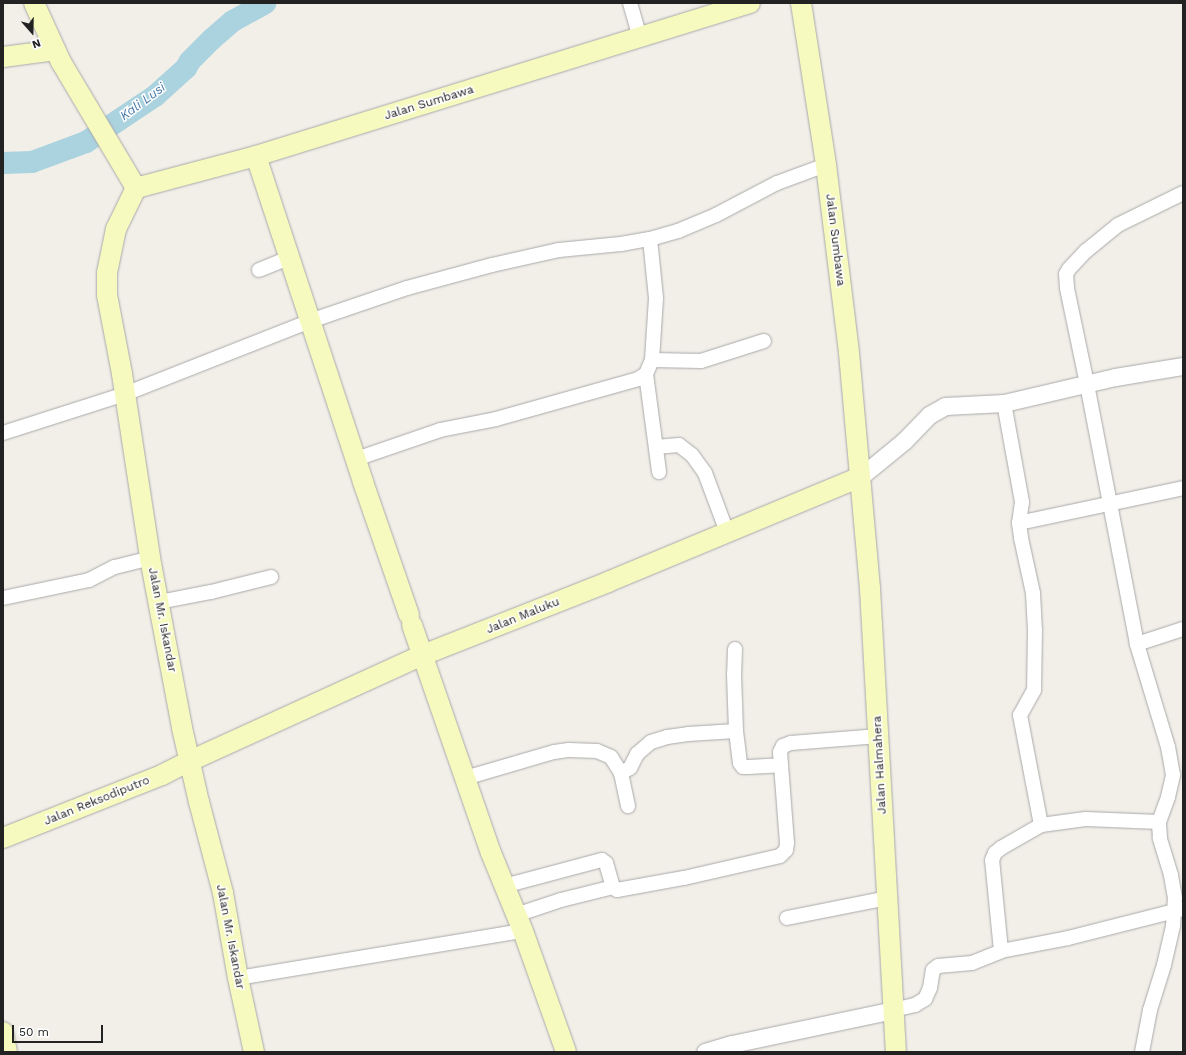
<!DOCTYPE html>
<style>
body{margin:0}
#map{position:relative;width:1186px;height:1055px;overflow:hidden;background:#f2efe9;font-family:"Work Sans",sans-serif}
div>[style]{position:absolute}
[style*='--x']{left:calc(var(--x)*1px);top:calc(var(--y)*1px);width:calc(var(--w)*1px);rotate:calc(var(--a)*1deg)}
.river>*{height:22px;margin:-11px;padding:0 11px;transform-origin:11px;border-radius:11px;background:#aad3df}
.roads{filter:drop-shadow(0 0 1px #a9a9a9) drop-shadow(0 0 1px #a9a9a9)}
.minor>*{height:14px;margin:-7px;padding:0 7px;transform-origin:7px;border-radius:7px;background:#fff}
.tertiary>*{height:17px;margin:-8.5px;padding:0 8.5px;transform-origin:8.5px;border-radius:8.5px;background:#fff}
.secondary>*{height:20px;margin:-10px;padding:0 10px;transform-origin:10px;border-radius:10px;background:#f7fabf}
span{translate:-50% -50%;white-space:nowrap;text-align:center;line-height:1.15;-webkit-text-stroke:3px #fff;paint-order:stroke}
.street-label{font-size:12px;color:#222}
.water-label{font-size:13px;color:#4a7aab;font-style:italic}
.frame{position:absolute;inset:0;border:4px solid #222;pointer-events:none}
.north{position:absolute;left:12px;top:12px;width:40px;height:40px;-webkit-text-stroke:3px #fff;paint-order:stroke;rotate:160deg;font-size:11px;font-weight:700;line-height:16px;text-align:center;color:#222}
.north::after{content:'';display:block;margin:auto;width:14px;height:18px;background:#222;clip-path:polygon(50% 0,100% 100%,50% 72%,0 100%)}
.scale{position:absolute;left:12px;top:1025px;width:91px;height:18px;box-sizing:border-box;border:2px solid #222;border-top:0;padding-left:5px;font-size:12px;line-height:14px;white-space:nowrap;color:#222;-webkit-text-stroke:3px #fff;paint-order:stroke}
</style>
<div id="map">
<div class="river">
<i style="--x:3;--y:163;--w:29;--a:-2"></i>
<i style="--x:32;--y:162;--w:58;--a:-20.3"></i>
<i style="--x:86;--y:142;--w:83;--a:-33.7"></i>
<i style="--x:155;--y:96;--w:42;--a:-42.1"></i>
<i style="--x:186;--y:68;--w:8;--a:-60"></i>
<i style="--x:190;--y:61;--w:31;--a:-45"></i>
<i style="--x:212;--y:39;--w:28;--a:-41"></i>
<i style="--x:233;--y:21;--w:37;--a:-29"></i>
</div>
<div class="roads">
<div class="minor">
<i style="--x:630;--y:3;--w:37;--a:74"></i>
<i style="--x:259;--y:270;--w:35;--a:-22"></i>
<i style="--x:652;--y:360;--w:49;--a:1.2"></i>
<i style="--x:701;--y:361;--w:66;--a:-17.6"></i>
<i style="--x:646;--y:374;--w:99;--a:82.4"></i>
<i style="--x:1004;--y:403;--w:101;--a:79.7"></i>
<i style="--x:1022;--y:502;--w:21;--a:98"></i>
<i style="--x:1019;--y:523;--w:15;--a:82"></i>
<i style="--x:1021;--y:538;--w:56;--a:77.7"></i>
<i style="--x:1033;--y:593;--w:36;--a:87"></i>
<i style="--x:1035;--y:629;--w:61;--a:90.9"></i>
<i style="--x:1034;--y:690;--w:29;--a:119"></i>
<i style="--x:1020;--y:715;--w:112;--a:79.2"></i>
<i style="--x:1041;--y:825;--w:45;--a:-7.6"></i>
<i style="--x:1086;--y:819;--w:73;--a:2.4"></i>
<i style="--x:3;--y:433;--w:128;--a:-17.7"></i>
<i style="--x:125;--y:394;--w:199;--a:-21.5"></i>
<i style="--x:310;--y:321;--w:102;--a:-18.8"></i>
<i style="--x:407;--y:288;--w:88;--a:-15.1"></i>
<i style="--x:492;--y:265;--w:69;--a:-12.6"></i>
<i style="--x:559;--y:250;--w:62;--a:-5.5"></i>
<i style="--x:621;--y:244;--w:29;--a:-10"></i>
<i style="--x:650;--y:239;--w:29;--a:-16"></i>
<i style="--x:678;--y:231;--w:41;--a:-22.8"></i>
<i style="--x:716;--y:215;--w:69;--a:-27.7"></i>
<i style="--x:777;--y:183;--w:52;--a:-20.2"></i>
<i style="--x:656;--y:447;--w:23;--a:-5"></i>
<i style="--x:679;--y:445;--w:16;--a:38"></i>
<i style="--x:692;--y:455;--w:22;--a:54"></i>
<i style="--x:705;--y:473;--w:63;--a:69.6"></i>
<i style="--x:356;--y:459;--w:89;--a:-19"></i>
<i style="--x:440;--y:430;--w:57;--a:-11.1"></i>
<i style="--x:496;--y:419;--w:148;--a:-15.7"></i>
<i style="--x:638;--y:379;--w:9;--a:-32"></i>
<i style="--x:646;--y:374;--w:15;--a:-67"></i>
<i style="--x:652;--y:360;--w:62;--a:-86.3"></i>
<i style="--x:656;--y:298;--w:59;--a:-95.8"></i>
<i style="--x:1019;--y:523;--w:168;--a:-12"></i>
<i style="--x:3;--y:598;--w:88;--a:-11.8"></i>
<i style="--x:89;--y:580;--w:29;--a:-27"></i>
<i style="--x:115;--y:567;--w:36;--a:-14"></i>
<i style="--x:159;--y:602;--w:53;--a:-10.9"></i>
<i style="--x:211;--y:592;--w:62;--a:-14"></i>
<i style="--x:1137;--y:644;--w:48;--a:-18.1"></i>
<i style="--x:735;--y:649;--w:25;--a:92"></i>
<i style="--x:734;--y:674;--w:57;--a:88"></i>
<i style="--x:736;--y:731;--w:32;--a:83"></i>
<i style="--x:740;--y:763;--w:5;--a:53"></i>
<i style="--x:743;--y:767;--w:5;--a:0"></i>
<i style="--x:748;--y:767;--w:33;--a:-3"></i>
<i style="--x:621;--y:773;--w:10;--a:-29"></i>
<i style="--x:630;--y:768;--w:16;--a:-63"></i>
<i style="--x:637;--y:754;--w:18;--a:-41"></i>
<i style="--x:651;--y:742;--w:17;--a:-17"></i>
<i style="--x:667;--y:737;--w:21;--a:-8"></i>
<i style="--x:688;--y:734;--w:48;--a:-3.6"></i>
<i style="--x:465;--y:778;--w:93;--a:-16.3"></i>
<i style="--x:554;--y:752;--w:15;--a:-8"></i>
<i style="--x:569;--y:750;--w:28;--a:2"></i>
<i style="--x:597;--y:751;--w:15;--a:23"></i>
<i style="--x:611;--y:757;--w:19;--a:58"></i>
<i style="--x:621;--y:773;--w:34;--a:78"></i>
<i style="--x:504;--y:886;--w:101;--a:-14.9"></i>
<i style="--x:602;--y:860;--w:5;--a:37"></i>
<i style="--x:606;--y:863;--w:25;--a:74"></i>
<i style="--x:613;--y:887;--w:5;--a:37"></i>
<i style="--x:617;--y:890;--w:68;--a:-10.2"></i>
<i style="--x:684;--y:878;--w:98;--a:-12.9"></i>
<i style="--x:780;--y:856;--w:8;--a:-45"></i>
<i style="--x:786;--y:850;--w:7;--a:-82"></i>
<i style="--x:787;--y:843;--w:91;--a:-94.4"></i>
<i style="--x:780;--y:752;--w:7;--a:-63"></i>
<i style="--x:783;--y:746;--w:9;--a:-21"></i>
<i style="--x:791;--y:743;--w:88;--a:-4.5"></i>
<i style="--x:516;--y:915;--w:47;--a:-18.4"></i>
<i style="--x:561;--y:900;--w:54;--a:-14"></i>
<i style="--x:787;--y:918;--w:102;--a:-11.3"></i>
<i style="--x:1001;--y:951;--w:91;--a:-95.6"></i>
<i style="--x:992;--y:860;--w:8;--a:-67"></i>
<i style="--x:995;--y:853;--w:8;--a:-40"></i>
<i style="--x:1001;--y:848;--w:46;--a:-29.9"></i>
<i style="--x:238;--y:978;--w:289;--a:-9.4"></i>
<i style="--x:893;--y:1010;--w:23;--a:-13"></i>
<i style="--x:915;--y:1005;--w:12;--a:-31"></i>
<i style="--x:925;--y:999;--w:12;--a:-66"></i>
<i style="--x:930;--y:988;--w:18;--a:-81"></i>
<i style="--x:933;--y:970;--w:6;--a:-39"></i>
<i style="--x:938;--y:966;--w:34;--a:-5"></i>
<i style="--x:972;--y:963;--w:31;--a:-22"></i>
<i style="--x:1001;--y:951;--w:68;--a:-11"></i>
<i style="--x:1068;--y:938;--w:119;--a:-14.2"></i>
<i style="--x:1142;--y:1052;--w:43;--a:-79.2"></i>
<i style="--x:1150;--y:1010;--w:47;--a:-72.7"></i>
<i style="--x:1164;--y:965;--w:40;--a:-77"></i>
<i style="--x:1173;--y:926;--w:28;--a:-86"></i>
<i style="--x:1175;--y:898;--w:23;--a:-100"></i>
<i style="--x:1171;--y:875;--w:39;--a:-107"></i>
<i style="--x:1160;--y:838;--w:16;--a:-94"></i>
<i style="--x:1159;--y:822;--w:27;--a:-70"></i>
<i style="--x:1168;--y:797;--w:23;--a:-77"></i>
<i style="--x:1173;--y:775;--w:28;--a:-100"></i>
<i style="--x:1168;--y:747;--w:108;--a:-106.8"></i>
<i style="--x:1137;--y:644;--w:265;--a:-100.9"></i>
<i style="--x:1087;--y:384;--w:98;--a:-101.8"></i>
<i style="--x:1067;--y:288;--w:14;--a:-94"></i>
<i style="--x:1066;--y:274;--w:6;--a:-59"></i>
<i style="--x:1069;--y:269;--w:25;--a:-47"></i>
<i style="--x:1086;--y:251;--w:41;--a:-39.1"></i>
<i style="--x:1118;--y:225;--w:72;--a:-26.2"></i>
</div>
<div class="tertiary">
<i style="--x:860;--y:477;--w:57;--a:-39.3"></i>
<i style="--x:904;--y:441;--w:36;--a:-46"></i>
<i style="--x:929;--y:415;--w:18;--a:-29"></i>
<i style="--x:945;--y:406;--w:59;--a:-2.9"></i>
<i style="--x:1004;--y:403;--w:114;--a:-13.2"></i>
<i style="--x:1115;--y:377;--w:69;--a:-9.2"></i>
<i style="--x:705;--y:1052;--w:28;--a:-17"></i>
<i style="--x:732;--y:1044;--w:165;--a:-11.9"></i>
</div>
<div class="secondary">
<i style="--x:34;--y:3;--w:65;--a:65.4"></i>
<i style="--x:61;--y:62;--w:147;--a:59.2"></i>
<i style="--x:136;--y:188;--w:124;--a:-14.9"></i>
<i style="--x:256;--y:156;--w:517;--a:-17.21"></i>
<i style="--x:801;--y:3;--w:164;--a:81.2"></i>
<i style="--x:826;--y:165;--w:189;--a:83"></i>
<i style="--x:849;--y:353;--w:237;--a:84.9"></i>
<i style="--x:870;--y:589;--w:464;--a:86.8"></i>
<i style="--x:3;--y:57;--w:53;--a:-7.5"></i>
<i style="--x:256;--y:156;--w:343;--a:71.8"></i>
<i style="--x:363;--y:482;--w:141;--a:70.9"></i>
<i style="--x:136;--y:188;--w:46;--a:116"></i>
<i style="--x:116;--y:229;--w:45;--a:101.6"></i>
<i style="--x:107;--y:273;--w:22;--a:90"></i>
<i style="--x:107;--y:295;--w:80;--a:79.2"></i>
<i style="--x:122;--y:374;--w:186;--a:81.3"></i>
<i style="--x:150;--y:558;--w:173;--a:79.3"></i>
<i style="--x:182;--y:728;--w:76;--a:77.1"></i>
<i style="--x:199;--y:802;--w:94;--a:75.2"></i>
<i style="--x:223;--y:893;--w:86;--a:80"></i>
<i style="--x:238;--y:978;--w:76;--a:77.8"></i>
<i style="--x:412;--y:625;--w:241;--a:70.9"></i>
<i style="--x:491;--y:853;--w:84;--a:67.7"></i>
<i style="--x:523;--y:931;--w:128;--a:70.4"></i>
<i style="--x:3;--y:838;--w:171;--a:-21.6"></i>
<i style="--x:162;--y:775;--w:31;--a:-27"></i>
<i style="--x:190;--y:761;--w:256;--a:-24.5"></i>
<i style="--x:423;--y:655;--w:199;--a:-21.5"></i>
<i style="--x:608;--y:582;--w:273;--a:-22.6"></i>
<i style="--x:3;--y:1032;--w:20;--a:79"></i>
</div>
</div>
<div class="street-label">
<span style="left:429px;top:103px;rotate:-17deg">Jalan Sumbawa</span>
<span style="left:835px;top:240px;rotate:83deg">Jalan Sumbawa</span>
<span style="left:523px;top:616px;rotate:-22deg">Jalan Maluku</span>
<span style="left:162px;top:620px;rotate:79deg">Jalan Mr. Iskandar</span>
<span style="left:880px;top:765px;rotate:-93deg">Jalan Halmahera</span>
<span style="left:97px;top:801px;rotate:-22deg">Jalan Reksodiputro</span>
<span style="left:230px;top:937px;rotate:79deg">Jalan Mr. Iskandar</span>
</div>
<div class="water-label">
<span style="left:143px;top:102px;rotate:-37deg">Kali Lusi</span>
</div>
<div class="frame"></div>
<div class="north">N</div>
<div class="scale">50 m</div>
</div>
